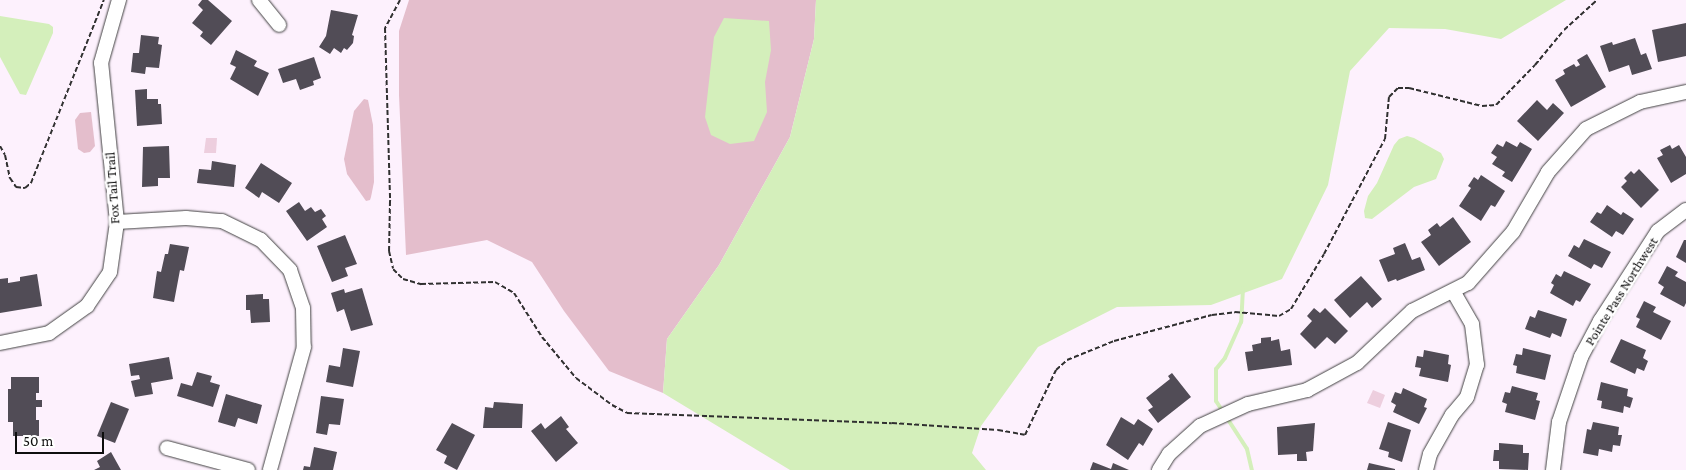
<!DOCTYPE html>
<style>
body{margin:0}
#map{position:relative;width:1686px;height:470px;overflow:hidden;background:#fdf1fd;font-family:"Crimson Pro",serif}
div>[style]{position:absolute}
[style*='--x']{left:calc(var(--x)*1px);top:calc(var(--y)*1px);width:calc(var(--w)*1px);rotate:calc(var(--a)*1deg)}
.green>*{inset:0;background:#e4becc}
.pitch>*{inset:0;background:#edcede}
.water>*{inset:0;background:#d4efbb}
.stream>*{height:4px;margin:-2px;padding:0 2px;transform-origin:2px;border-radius:2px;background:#d4efbb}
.building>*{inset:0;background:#514c56}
.path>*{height:2px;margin-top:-1px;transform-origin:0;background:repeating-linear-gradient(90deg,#303030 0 5px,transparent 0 7.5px)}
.roads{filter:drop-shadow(0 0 1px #414141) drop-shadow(0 0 1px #414141)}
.street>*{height:14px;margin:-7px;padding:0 7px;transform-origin:7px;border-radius:7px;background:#fff}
span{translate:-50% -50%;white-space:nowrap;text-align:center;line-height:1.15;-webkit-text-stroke:5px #fff;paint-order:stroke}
.street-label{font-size:14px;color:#0e0e0e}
.scale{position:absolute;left:15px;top:432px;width:89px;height:22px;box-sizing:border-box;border:2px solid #0e0e0e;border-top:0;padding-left:6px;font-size:15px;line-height:18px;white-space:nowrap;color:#0e0e0e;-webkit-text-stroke:4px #fff;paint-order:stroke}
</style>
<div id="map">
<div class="green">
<i style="clip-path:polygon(409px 0,816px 0,814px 39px,790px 137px,719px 265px,667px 339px,663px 393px,609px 371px,564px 311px,532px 262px,487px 240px,406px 255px,399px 95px,399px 31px)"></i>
<i style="clip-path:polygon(364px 99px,368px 100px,373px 125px,374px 182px,371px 197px,370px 200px,366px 201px,347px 174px,344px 159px,354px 111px)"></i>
<i style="clip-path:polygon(91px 112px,95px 146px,90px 152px,84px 153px,78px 149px,75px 120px,80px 113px)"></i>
</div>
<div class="pitch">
<i style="clip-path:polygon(206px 138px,217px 138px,216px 153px,204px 153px)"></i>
<i style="clip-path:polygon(1373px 390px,1385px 395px,1380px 408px,1367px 403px)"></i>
</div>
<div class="water">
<i style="clip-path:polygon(816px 0,1566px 0,1501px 39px,1445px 29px,1389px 28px,1350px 71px,1328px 185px,1282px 279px,1211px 305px,1117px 307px,1038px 347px,981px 426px,972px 453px,986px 470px,790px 470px,663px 393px,667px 339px,719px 265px,790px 137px,814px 39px)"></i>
<i style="clip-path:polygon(0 16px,49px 24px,53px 27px,53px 33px,26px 95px,20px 94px,0 57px)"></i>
<i style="clip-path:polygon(724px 18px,769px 21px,771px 50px,765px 82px,767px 112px,754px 141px,730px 144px,711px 135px,705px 117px,714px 37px)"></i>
<i style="clip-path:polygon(1407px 136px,1414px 138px,1441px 153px,1444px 159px,1436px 179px,1414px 187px,1372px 219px,1365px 218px,1364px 211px,1368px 196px,1377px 183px,1394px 145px,1399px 139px)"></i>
</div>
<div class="stream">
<i style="--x:1243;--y:288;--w:34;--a:93"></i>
<i style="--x:1241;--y:322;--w:39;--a:114"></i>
<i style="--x:1225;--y:358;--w:14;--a:129"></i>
<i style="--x:1216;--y:369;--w:32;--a:90"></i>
<i style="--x:1216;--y:401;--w:57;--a:57.1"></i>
<i style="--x:1247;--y:449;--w:22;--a:77"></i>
</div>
<div class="building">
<i style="clip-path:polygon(202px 0,208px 0,232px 21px,211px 45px,200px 36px,203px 32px,192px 23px,203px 10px,198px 5px)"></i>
<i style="clip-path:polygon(331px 10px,358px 15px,352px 35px,354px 36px,353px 43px,347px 50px,344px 48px,341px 53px,334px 48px,330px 54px,319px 47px,326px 36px)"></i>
<i style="clip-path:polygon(1686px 23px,1686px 56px,1658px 62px,1652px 30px)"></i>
<i style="clip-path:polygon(141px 35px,159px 37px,158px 44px,162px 45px,159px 68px,146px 67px,145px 74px,131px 72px,133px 53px,139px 53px)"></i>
<i style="clip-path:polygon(1635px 38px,1641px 55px,1646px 53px,1652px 69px,1632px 75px,1629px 65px,1609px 72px,1600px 46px,1612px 42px,1613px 45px)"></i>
<i style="clip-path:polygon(236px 50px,257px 61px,254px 66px,269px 73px,258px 96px,230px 79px,236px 67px,230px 64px)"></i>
<i style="clip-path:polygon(1587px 54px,1606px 87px,1571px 107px,1555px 80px,1565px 74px,1563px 70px,1574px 64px,1576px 67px,1580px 65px,1577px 60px)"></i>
<i style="clip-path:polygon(314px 57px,321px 78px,313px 81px,314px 85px,300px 90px,296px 79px,283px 83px,278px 69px)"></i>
<i style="clip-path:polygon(147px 89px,147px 99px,158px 99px,158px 104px,161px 104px,162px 124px,137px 126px,135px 90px)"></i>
<i style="clip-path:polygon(1537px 100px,1547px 110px,1553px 103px,1564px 113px,1538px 141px,1517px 121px)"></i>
<i style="clip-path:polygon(1506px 141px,1517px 147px,1520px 142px,1532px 149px,1512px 182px,1502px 176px,1505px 172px,1492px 164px,1497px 157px,1491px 153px,1497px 144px,1503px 147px)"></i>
<i style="clip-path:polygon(1670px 145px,1672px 149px,1679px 145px,1686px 157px,1686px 174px,1671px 183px,1657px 158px,1663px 155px,1660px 150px)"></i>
<i style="clip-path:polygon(169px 146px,170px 178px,158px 178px,158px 186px,142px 187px,143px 147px)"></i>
<i style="clip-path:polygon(212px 161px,236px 165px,234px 187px,197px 183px,199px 169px,211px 170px)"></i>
<i style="clip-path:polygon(261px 163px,292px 183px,279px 203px,262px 192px,259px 198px,245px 188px)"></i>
<i style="clip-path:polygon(1639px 169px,1659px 190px,1641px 208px,1621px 187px,1627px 181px,1624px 178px,1631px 171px,1634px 174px)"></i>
<i style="clip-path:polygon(1481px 175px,1505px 191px,1495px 207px,1491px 205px,1481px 221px,1459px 206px,1471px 188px,1468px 186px,1474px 177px,1478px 180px)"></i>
<i style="clip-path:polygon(299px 202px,305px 211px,311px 207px,315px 212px,321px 209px,326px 216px,322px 219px,327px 227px,307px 241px,286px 211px)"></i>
<i style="clip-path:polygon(1607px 205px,1621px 215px,1623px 212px,1634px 219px,1623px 235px,1616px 231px,1612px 237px,1590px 222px,1597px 212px,1601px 214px)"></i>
<i style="clip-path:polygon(1453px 217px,1471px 242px,1439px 266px,1421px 242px,1431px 235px,1428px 230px,1437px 223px,1440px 227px)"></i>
<i style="clip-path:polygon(345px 235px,357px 264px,345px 268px,348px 276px,332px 282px,317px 246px)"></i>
<i style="clip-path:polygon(1584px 239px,1611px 252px,1602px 268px,1594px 264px,1591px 269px,1568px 256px,1574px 245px,1579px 248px)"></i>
<i style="clip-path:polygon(1684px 240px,1686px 240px,1686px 263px,1676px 257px)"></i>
<i style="clip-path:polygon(1405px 243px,1412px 260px,1420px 257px,1425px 270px,1397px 281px,1396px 279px,1388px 282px,1379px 260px,1395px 254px,1393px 248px)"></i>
<i style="clip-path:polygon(170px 244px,189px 247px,184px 271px,180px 270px,174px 302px,153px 298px,157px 271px,161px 272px,165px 254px,168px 254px)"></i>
<i style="clip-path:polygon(1667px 266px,1678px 272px,1675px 276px,1686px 282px,1686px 303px,1684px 307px,1660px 294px,1664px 287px,1658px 283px)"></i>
<i style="clip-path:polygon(1564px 271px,1591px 284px,1580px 302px,1576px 300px,1573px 306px,1550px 293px,1554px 285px,1551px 283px,1556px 274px,1561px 277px)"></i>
<i style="clip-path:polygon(37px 274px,42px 306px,0 313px,0 279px,8px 278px,8px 283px,20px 281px,20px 277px)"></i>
<i style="clip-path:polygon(1361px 276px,1382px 299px,1372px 308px,1367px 302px,1350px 318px,1334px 300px)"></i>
<i style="clip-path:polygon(362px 288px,373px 325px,351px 331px,344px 309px,337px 312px,331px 293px,344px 289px,345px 293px)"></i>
<i style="clip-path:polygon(263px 294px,263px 299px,269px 299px,270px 322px,251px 323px,250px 310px,246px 310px,246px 295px)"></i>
<i style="clip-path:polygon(1644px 301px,1656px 307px,1653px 312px,1671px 321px,1661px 340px,1636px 327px,1640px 319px,1636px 317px)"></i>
<i style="clip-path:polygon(1314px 308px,1320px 313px,1325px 308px,1348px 331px,1335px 344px,1327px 337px,1315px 349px,1300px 334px,1312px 321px,1307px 316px)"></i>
<i style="clip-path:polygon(1538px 310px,1567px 319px,1561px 337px,1552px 333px,1550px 338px,1525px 329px,1530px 316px,1535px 318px)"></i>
<i style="clip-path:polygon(1271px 337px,1271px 341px,1279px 339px,1281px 351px,1290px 349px,1292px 365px,1248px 371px,1245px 352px,1253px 351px,1252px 345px,1261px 343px,1261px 338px)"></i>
<i style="clip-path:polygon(1621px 339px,1646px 350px,1643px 358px,1648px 361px,1644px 371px,1637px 368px,1635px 374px,1610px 362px)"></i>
<i style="clip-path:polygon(343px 348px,360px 351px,353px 387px,326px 382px,329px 365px,340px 367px)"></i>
<i style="clip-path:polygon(1523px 348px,1551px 355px,1545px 380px,1516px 373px,1517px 366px,1513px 365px,1516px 354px,1522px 355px)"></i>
<i style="clip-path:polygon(1424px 350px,1449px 355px,1448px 364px,1451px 365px,1448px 382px,1419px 376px,1421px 368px,1415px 367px,1417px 356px,1423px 357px)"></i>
<i style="clip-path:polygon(169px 357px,173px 379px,151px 383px,153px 394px,135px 397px,131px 381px,140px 379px,139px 375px,131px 376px,129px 364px)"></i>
<i style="clip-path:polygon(197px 372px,212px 376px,210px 382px,220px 385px,213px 407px,177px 396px,181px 383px,192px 386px)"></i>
<i style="clip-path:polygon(1172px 373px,1191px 397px,1158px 423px,1148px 410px,1153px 407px,1146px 398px,1170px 379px,1168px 376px)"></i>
<i style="clip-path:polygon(11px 377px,39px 377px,39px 393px,36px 393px,36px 400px,42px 400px,42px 407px,36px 407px,36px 420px,39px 420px,39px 436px,13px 436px,13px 422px,8px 422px,8px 389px,11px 389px)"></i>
<i style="clip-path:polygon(1601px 382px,1628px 389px,1627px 396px,1633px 398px,1630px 408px,1624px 406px,1623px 413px,1601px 408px,1602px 401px,1597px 400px)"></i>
<i style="clip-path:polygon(1512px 386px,1538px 393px,1536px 400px,1540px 401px,1535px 420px,1505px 412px,1507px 404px,1502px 402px,1505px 392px,1510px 393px)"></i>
<i style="clip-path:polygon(1403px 388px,1427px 399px,1424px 407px,1427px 408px,1419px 424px,1393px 412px,1396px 405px,1391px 402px,1395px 392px,1401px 394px)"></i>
<i style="clip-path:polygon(226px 394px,262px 405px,257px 424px,238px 418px,235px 427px,218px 422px)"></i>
<i style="clip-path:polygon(321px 396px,344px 399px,340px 425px,329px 424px,327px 435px,316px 433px)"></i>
<i style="clip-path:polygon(111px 402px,129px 409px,115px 443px,97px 436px)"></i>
<i style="clip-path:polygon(494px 402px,523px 404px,522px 428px,483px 428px,485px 407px,493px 408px)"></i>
<i style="clip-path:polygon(561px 416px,569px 427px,566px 429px,578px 443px,556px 462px,531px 431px,541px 423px,545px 429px)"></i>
<i style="clip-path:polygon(1121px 417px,1134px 425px,1138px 419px,1153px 429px,1143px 446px,1139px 443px,1128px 460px,1106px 445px)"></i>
<i style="clip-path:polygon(1388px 422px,1411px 430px,1402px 462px,1388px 457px,1389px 452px,1379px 449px)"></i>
<i style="clip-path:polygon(1593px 422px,1619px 427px,1618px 435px,1622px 435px,1620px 446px,1613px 445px,1612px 452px,1599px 449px,1598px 456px,1583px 453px,1587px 429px,1591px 430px)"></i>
<i style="clip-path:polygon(452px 423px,475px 435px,457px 470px,444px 463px,447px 456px,436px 450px)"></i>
<i style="clip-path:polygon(1315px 423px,1313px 451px,1306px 452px,1307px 461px,1297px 461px,1297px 454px,1278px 455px,1277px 427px)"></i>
<i style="clip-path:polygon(1499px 443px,1523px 445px,1523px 453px,1529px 453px,1528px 470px,1499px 469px,1499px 461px,1493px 461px,1494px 450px,1499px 450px)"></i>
<i style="clip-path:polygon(314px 447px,337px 452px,333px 470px,303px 470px,304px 466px,310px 467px)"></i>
<i style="clip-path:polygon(111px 452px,121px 470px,94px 470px,100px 467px,97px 461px)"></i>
<i style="clip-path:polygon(1093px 462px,1111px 469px,1113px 463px,1129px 470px,1090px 470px)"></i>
<i style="clip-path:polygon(1369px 463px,1395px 469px,1395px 470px,1367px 470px)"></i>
</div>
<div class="path">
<i style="--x:400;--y:0;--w:32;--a:118"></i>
<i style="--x:385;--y:28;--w:173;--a:88.3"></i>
<i style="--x:390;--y:201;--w:50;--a:91.1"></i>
<i style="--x:389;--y:251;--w:18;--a:77"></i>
<i style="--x:393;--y:269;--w:14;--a:45"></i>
<i style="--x:403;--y:279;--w:19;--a:16"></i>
<i style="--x:421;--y:284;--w:74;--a:-1.5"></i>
<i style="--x:495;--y:282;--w:22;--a:30"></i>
<i style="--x:514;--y:293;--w:52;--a:57.5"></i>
<i style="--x:542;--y:337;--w:53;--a:50.3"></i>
<i style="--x:576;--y:378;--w:45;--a:36.9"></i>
<i style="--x:612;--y:405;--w:17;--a:28"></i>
<i style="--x:627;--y:413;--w:265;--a:2.2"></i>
<i style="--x:892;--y:423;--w:106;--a:3.8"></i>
<i style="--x:998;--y:430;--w:27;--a:10"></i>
<i style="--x:1025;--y:435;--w:72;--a:-64.5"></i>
<i style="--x:1056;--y:370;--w:15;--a:-42"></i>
<i style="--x:1067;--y:360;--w:51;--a:-22"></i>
<i style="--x:1114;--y:341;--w:101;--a:-14.9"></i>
<i style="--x:1212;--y:315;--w:23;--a:-7"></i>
<i style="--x:1235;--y:312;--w:44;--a:5.2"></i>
<i style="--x:1279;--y:316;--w:14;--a:-30"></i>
<i style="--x:1291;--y:309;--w:64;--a:-59"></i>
<i style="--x:1324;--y:254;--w:130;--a:-62.1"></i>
<i style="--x:1385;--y:139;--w:42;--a:-84.6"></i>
<i style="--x:1389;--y:97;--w:13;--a:-45"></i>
<i style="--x:1398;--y:88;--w:11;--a:0"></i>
<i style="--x:1409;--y:88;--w:75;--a:13.9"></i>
<i style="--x:1482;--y:106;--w:14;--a:-4"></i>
<i style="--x:1496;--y:105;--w:56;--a:-45.7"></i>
<i style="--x:1535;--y:65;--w:45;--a:-50.4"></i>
<i style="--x:1564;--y:30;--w:45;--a:-42.3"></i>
<i style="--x:0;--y:146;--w:10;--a:61"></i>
<i style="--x:5;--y:155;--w:24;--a:78"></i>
<i style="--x:10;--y:178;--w:11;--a:56"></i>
<i style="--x:16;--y:187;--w:9;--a:6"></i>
<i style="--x:25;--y:188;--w:8;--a:-40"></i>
<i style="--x:31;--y:183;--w:197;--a:-68.3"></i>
</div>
<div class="roads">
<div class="street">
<i style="--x:259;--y:0;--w:32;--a:51"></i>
<i style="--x:117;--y:222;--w:69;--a:-3.3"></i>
<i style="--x:186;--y:218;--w:36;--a:5"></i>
<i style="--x:222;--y:221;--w:43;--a:26"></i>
<i style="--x:261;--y:240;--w:42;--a:46"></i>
<i style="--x:290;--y:270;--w:40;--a:71.1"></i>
<i style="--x:303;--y:308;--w:39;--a:89"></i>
<i style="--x:304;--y:347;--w:128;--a:105.5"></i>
<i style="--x:0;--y:343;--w:50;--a:-11.5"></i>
<i style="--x:49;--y:333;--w:47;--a:-35.4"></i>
<i style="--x:87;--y:306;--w:41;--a:-55.9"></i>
<i style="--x:110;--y:272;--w:50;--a:-82"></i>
<i style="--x:117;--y:222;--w:160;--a:-95.7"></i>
<i style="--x:101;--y:63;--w:66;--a:-74.1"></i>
<i style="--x:167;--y:448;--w:84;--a:15.2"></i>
<i style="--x:1159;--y:470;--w:19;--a:-58"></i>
<i style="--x:1169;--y:454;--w:42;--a:-42.1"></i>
<i style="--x:1200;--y:426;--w:53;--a:-24.6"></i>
<i style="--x:1248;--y:404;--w:61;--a:-13.3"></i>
<i style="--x:1307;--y:390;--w:57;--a:-28.4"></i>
<i style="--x:1357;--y:363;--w:76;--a:-43.4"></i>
<i style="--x:1412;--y:311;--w:63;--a:-26.6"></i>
<i style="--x:1468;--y:283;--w:68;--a:-48.6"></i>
<i style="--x:1513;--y:232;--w:69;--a:-59.7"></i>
<i style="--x:1548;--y:172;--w:57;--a:-48.5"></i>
<i style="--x:1586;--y:129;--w:60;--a:-26.6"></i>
<i style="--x:1640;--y:102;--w:47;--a:-12.3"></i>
<i style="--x:1426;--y:470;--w:16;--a:-76"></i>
<i style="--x:1430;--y:454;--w:45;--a:-60.6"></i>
<i style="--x:1452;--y:415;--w:23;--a:-50"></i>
<i style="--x:1467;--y:397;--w:34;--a:-73"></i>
<i style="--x:1477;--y:365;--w:41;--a:-97"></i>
<i style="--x:1472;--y:324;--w:38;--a:-120"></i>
<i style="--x:1553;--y:470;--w:48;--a:-82.9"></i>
<i style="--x:1559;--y:422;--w:69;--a:-71.3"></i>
<i style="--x:1581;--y:357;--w:41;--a:-62.2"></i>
<i style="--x:1600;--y:321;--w:107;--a:-57.2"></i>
<i style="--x:1658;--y:231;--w:35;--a:-37"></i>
</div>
</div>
<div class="street-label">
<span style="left:112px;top:188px;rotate:-94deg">Fox Tail Trail</span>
<span style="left:1621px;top:291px;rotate:-58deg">Pointe Pass Northwest</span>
</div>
<div class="scale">50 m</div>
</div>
